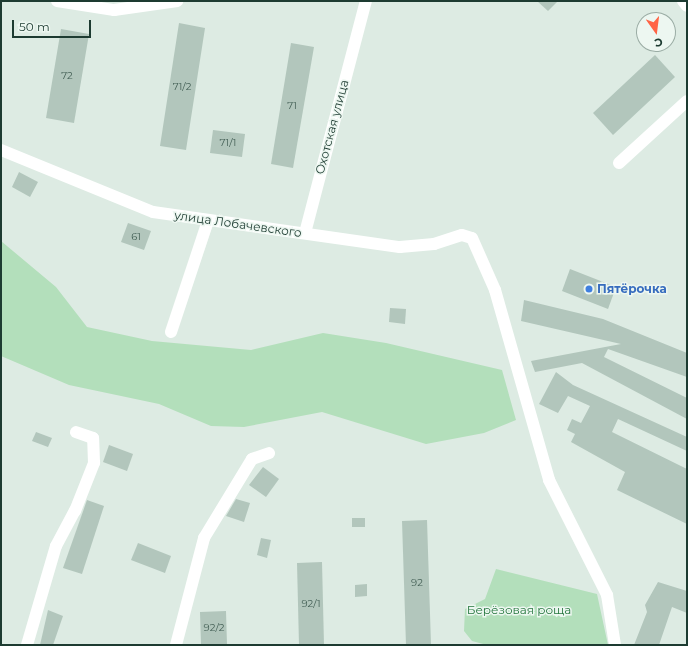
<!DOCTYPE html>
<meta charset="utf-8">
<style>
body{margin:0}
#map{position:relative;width:688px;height:646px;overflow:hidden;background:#ddebe3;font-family:Montserrat,sans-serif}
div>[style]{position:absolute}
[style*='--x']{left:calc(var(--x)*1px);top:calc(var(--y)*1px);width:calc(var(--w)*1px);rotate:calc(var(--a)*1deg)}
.green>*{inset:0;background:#b3dfbb}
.building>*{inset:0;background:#b2c6bc}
.minor>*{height:12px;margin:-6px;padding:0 6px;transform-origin:6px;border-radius:6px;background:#fff}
.dots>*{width:11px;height:11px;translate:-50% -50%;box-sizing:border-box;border:2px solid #edf7f1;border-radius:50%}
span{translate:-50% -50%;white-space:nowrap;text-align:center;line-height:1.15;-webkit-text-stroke:3px #edf7f1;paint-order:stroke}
.number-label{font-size:10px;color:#425e54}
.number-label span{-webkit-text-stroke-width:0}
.street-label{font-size:12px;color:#1d3b31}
.shop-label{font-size:12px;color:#366cbe;font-weight:700}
.left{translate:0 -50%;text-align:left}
.park-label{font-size:12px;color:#24763d}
.frame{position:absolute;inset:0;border:2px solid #1d3b31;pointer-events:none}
.north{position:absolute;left:636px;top:12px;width:40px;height:40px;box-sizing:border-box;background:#edf7f1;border:1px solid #9aaca4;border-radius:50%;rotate:166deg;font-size:11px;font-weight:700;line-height:16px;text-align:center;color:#1d3b31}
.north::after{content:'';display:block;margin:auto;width:14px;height:18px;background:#ff6446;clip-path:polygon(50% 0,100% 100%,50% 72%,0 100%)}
.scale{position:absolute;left:12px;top:20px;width:79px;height:18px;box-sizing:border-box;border:2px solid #1d3b31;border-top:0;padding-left:5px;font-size:12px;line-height:14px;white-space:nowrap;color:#1d3b31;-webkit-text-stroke:3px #edf7f1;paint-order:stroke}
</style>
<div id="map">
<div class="green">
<i style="clip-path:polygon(1px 241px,56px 287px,87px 327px,152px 341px,251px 350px,323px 333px,386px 343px,502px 370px,516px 420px,484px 433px,426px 444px,322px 412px,244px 427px,211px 426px,159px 404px,69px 385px,1px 356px)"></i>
<i style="clip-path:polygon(496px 569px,597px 594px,608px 645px,487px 645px,472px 641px,464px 631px,465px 609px,485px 599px)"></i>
</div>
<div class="building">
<i style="clip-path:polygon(537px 1px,558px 1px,548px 11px)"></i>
<i style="clip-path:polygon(179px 23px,205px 28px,186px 150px,160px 146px)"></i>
<i style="clip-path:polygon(61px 29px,89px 34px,74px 123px,46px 118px)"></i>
<i style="clip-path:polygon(291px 43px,314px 47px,293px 168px,271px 164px)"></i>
<i style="clip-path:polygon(655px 55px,675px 77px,613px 135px,593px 113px)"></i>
<i style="clip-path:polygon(213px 130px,245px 134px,242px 157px,210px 153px)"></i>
<i style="clip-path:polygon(19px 172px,38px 182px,30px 197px,12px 187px)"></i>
<i style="clip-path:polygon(128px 223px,151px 231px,144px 250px,121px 242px)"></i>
<i style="clip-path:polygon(570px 269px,616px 287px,608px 309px,562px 291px)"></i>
<i style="clip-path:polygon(524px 300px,603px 319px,687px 353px,687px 377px,608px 349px,604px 357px,687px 398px,687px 419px,582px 363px,535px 372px,531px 361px,621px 344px,521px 321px)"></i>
<i style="clip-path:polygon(390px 308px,406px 309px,405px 324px,389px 322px)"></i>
<i style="clip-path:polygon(556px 372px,573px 385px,687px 437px,687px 451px,618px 419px,612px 432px,687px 469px,687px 524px,617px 490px,625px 472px,571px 442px,575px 434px,567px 430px,572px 419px,581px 423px,590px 406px,568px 396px,558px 413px,539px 404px)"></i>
<i style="clip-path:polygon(36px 432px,52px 438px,48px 447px,32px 441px)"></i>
<i style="clip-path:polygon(109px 445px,133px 454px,127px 471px,103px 462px)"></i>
<i style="clip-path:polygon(263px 467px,279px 479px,266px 497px,249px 485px)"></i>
<i style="clip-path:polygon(236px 499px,250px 503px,244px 522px,226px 516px)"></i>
<i style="clip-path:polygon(87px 500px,104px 506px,82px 574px,63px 568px)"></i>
<i style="clip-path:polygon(352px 518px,365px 518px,365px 527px,352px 527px)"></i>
<i style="clip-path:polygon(427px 520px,431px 645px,406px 645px,402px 521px)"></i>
<i style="clip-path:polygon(261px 538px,271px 540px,267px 558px,257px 555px)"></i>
<i style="clip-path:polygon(138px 543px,171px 556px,165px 573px,131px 560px)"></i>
<i style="clip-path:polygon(322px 562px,324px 645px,299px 645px,297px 563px)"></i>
<i style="clip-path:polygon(658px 582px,687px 591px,687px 613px,672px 607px,659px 645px,634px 645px,647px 612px,645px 605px)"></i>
<i style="clip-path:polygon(367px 584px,367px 596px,355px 597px,355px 585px)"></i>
<i style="clip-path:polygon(48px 610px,63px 616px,53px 645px,40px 645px)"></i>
<i style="clip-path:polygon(226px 611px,227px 645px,201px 645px,200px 612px)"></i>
</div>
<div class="minor">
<i style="--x:57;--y:1;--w:58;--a:9"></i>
<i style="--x:114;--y:10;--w:64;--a:-8.1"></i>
<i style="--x:683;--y:1;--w:6;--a:51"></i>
<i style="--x:1;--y:150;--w:164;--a:22.2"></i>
<i style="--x:153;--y:212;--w:249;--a:8.1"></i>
<i style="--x:400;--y:247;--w:34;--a:-5"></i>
<i style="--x:434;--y:244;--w:29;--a:-18"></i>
<i style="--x:462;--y:235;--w:10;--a:17"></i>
<i style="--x:472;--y:238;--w:57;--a:66.1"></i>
<i style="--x:495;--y:290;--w:198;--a:74.1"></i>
<i style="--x:549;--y:480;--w:129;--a:63.2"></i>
<i style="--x:607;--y:595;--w:51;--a:80.9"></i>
<i style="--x:619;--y:163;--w:92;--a:-42.4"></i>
<i style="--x:305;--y:233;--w:240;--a:-75.3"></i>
<i style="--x:171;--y:332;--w:117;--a:-71.6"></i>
<i style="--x:27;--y:645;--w:103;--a:-73.7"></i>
<i style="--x:56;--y:546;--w:40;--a:-62"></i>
<i style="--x:75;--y:511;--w:52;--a:-68.4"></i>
<i style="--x:94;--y:463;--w:25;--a:-92"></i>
<i style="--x:93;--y:438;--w:18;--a:-161"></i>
<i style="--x:176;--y:645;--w:111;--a:-75.3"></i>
<i style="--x:204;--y:538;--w:92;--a:-58.7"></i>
<i style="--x:252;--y:459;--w:18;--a:-19"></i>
</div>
<div class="dots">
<i style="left:589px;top:289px;background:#3f7fe0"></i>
</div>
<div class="number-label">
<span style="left:67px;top:76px">72</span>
<span style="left:182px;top:87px">71/2</span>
<span style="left:292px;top:106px">71</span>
<span style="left:228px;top:143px">71/1</span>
<span style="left:136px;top:237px">61</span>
<span style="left:417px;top:583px">92</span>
<span style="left:311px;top:604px">92/1</span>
<span style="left:214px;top:628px">92/2</span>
</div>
<div class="street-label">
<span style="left:332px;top:127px;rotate:-75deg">Охотская улица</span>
<span style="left:238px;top:224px;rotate:8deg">улица Лобачевского</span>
</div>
<div class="shop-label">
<span class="left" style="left:597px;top:289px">Пятёрочка</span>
</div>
<div class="park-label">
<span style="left:519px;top:610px">Берёзовая роща</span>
</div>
<div class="frame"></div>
<div class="north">С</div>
<div class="scale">50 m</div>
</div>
